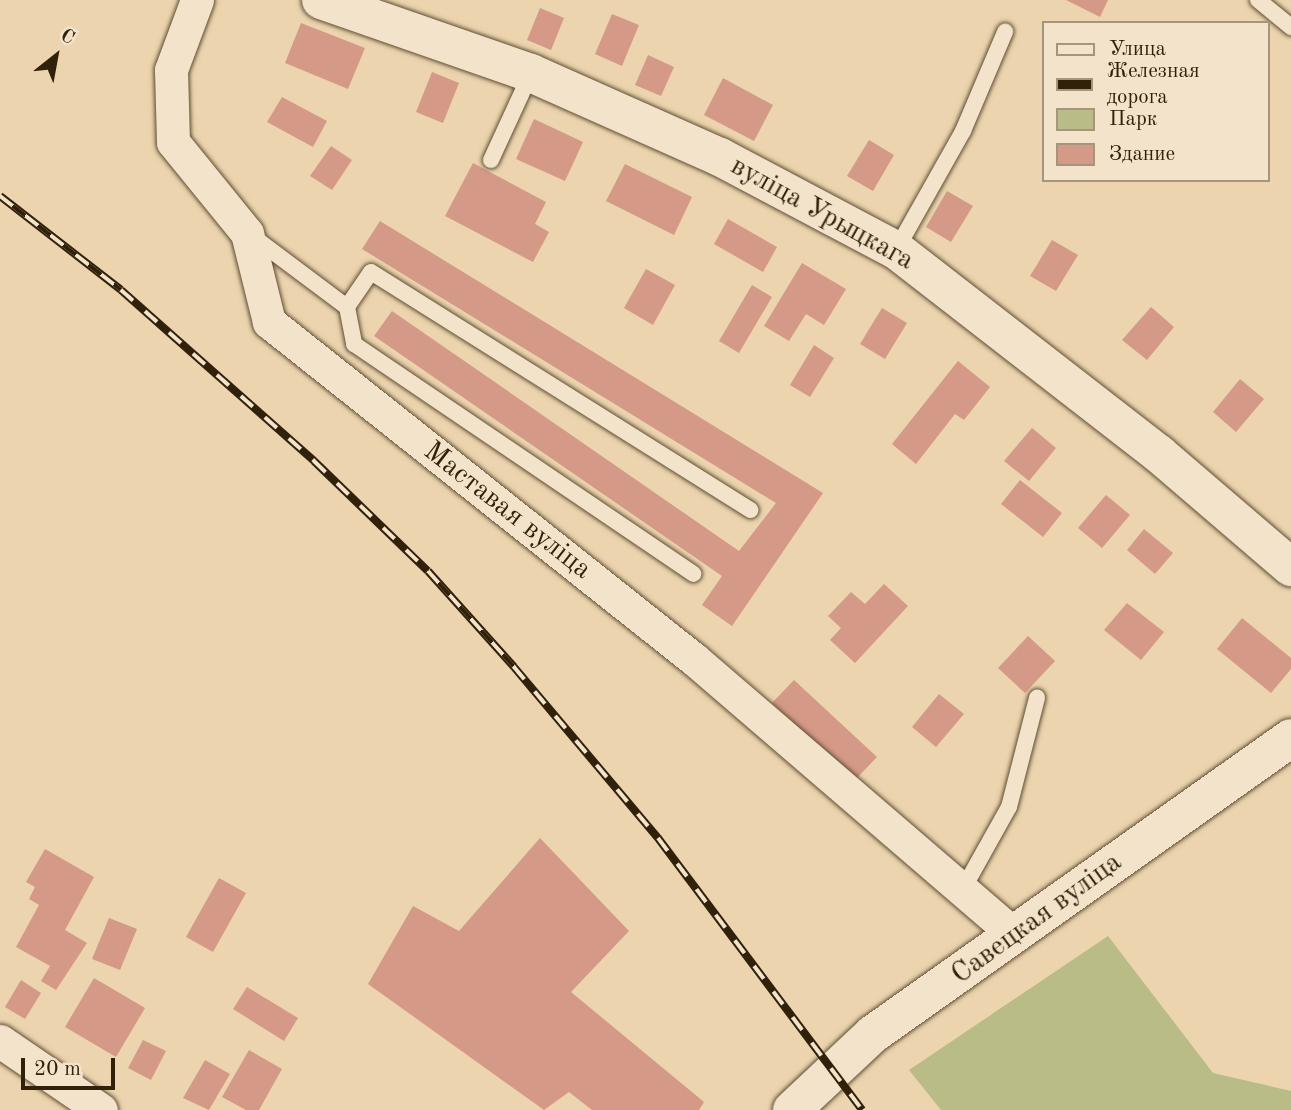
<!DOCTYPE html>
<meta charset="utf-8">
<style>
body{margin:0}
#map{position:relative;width:1291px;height:1110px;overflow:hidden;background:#ebd4ae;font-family:"Old Standard TT",serif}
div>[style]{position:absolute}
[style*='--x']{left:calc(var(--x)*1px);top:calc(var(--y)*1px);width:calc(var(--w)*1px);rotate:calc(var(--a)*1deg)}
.green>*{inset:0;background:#babc88}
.building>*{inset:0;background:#d59987}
.roads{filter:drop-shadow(0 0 2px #604d33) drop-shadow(0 0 2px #604d33)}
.service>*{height:16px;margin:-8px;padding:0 8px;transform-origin:8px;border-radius:8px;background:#f2e3ca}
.minor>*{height:33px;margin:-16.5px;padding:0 16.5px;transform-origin:16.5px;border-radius:16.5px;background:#f2e3ca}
.secondary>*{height:38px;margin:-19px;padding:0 19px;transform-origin:19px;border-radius:19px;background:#f2e3ca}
.rail>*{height:8px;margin-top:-4px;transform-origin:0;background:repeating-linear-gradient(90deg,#f2e3ca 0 16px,#31200a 0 32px);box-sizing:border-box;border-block:2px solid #31200a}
span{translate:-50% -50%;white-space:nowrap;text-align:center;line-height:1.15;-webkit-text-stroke:5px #f2e3ca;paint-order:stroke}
.street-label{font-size:28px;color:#31200a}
.legend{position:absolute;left:1042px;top:21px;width:228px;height:161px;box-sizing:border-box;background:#f2e3ca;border:2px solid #a5957d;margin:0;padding:9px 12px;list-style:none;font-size:21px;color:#31200a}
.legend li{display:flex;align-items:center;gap:14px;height:35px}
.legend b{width:35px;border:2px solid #a5957d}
.north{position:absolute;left:21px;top:21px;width:70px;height:70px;-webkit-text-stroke:5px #f2e3ca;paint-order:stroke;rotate:31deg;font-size:19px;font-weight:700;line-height:28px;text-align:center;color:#31200a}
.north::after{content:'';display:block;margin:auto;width:24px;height:32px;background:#31200a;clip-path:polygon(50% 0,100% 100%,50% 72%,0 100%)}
.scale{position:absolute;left:21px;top:1058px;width:94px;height:32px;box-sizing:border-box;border:4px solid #31200a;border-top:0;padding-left:9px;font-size:21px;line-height:24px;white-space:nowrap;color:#31200a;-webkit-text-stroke:5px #f2e3ca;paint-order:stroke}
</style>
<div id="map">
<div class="green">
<i style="clip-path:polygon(1108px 936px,1213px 1073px,1291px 1091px,1291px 1110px,941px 1110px,909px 1070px)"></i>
</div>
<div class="building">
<i style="clip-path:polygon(1066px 0,1108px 0,1100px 17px)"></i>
<i style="clip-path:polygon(540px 8px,564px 18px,551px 50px,527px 40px)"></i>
<i style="clip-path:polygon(612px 14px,639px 25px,622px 66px,595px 54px)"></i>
<i style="clip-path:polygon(301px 23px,365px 48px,348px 89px,285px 63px)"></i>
<i style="clip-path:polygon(648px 55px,674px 67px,661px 96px,635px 85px)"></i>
<i style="clip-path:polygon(432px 72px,459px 83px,443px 123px,416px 112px)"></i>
<i style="clip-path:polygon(723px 78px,773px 105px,754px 141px,704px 115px)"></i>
<i style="clip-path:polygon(282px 97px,327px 121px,313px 147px,267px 122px)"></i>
<i style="clip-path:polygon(534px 119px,583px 142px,565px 181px,516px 159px)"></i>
<i style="clip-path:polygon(869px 140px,894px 155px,873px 191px,847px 176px)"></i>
<i style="clip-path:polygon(331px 146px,352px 160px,332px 190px,310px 176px)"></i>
<i style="clip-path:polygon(473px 163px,546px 202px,535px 224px,549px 232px,533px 262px,445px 216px)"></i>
<i style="clip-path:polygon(625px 164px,692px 197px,674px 235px,606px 201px)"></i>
<i style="clip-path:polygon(947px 191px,973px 206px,951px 242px,926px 227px)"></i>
<i style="clip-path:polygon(728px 219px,777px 247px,763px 272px,714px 244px)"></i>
<i style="clip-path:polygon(380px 221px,823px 493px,732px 626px,702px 605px,722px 576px,374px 336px,392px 311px,739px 551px,776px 503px,362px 249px)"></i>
<i style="clip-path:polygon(1052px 240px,1078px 255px,1056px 291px,1030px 276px)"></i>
<i style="clip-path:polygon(802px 263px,846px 289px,824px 325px,806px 314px,789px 341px,764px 326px)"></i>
<i style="clip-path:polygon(646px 269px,675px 285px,653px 325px,624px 308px)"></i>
<i style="clip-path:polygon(752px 285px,772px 297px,739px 353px,719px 341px)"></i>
<i style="clip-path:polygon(1151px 307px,1174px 327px,1147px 360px,1122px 340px)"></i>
<i style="clip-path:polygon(882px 308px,907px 323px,885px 359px,860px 344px)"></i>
<i style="clip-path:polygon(814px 345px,834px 358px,810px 397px,790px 385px)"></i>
<i style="clip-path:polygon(958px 361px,990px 387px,964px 420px,955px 414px,916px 464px,892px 444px)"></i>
<i style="clip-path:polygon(1240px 379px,1264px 399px,1236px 432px,1213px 412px)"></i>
<i style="clip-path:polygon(1032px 428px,1056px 448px,1029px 481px,1004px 461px)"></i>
<i style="clip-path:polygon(1020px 480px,1062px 513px,1043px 537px,1001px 504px)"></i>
<i style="clip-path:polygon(1106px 495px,1130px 515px,1102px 548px,1078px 528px)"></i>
<i style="clip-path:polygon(1144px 529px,1173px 553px,1155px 574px,1127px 550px)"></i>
<i style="clip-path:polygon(884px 584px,908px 606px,855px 663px,830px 640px,841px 628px,828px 616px,851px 592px,865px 604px)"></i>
<i style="clip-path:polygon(1127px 603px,1164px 632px,1141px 660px,1104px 630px)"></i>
<i style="clip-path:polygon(1242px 618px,1291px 658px,1291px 669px,1271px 693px,1217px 649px)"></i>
<i style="clip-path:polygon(1028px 636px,1055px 661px,1025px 693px,998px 668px)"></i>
<i style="clip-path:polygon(794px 680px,877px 757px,855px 780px,772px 703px)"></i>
<i style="clip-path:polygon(939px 694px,964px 714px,936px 747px,912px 727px)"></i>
<i style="clip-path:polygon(540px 838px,629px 931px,571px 992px,704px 1102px,699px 1110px,592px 1110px,569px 1092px,544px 1110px,368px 984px,413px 906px,459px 931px)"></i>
<i style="clip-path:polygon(45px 849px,94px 877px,65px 930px,87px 943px,56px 990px,41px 981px,50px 966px,16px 947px,39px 905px,29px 899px,35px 887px,26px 882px)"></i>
<i style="clip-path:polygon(219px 878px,246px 893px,213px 952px,186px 937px)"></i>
<i style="clip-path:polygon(109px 918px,137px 929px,120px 970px,92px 959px)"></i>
<i style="clip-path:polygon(94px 978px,145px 1008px,116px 1057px,65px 1027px)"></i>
<i style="clip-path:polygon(21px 980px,41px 993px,25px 1019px,5px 1007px)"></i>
<i style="clip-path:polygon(247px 987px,298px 1018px,284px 1041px,233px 1009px)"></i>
<i style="clip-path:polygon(143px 1040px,166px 1051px,151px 1080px,128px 1068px)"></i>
<i style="clip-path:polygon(249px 1050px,282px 1069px,259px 1110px,246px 1110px,222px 1097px)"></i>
<i style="clip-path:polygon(205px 1060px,230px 1074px,209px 1110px,183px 1098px)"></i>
</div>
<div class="roads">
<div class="service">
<i style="--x:1258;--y:0;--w:43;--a:39.3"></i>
<i style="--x:491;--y:160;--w:96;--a:-65.3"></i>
<i style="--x:252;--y:236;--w:119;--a:36.8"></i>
<i style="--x:347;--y:307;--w:38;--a:79"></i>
<i style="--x:354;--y:344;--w:410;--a:34.1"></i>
<i style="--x:896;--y:250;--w:137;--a:-60.6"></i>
<i style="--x:963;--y:131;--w:108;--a:-67"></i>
<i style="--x:347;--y:307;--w:42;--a:-55.6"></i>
<i style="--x:371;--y:272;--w:448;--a:32.1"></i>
<i style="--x:962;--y:891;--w:96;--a:-60.8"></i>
<i style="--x:1009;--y:807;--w:113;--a:-75.6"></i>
</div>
<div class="minor">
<i style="--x:197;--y:0;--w:75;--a:110.4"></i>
<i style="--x:171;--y:70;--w:72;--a:88.4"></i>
<i style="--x:173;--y:142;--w:117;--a:50.9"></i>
<i style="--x:247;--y:233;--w:92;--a:76.1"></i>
<i style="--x:269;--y:322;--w:544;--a:38.43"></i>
<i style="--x:695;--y:660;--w:421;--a:40.7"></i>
<i style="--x:0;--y:1041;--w:122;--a:34.3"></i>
</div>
<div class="secondary">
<i style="--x:321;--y:0;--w:222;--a:19.2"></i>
<i style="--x:531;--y:73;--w:207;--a:24"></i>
<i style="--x:720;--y:157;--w:199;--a:27.9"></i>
<i style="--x:896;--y:250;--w:333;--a:37.8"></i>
<i style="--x:1159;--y:454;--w:174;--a:40.6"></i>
<i style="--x:792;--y:1110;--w:111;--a:-43.2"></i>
<i style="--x:873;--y:1034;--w:512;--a:-35.3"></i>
</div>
</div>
<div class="rail">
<i style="--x:0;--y:196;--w:153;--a:37.8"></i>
<i style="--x:121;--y:290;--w:258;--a:41.5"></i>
<i style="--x:314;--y:461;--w:158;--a:44"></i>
<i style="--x:428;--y:571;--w:129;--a:48.1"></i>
<i style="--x:514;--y:667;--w:224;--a:49.9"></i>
<i style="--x:658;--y:838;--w:340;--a:53.1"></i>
</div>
<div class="street-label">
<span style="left:822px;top:214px;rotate:29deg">вуліца Урыцкага</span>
<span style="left:507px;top:511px;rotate:38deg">Маставая вуліца</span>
<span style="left:1037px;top:919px;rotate:-36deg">Савецкая вуліца</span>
</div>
<ul class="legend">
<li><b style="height:9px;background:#f2e3ca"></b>Улица</li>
<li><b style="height:9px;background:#31200a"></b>Железная дорога</li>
<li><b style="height:19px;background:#babc88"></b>Парк</li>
<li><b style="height:19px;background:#d59987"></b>Здание</li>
</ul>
<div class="north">С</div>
<div class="scale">20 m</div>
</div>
